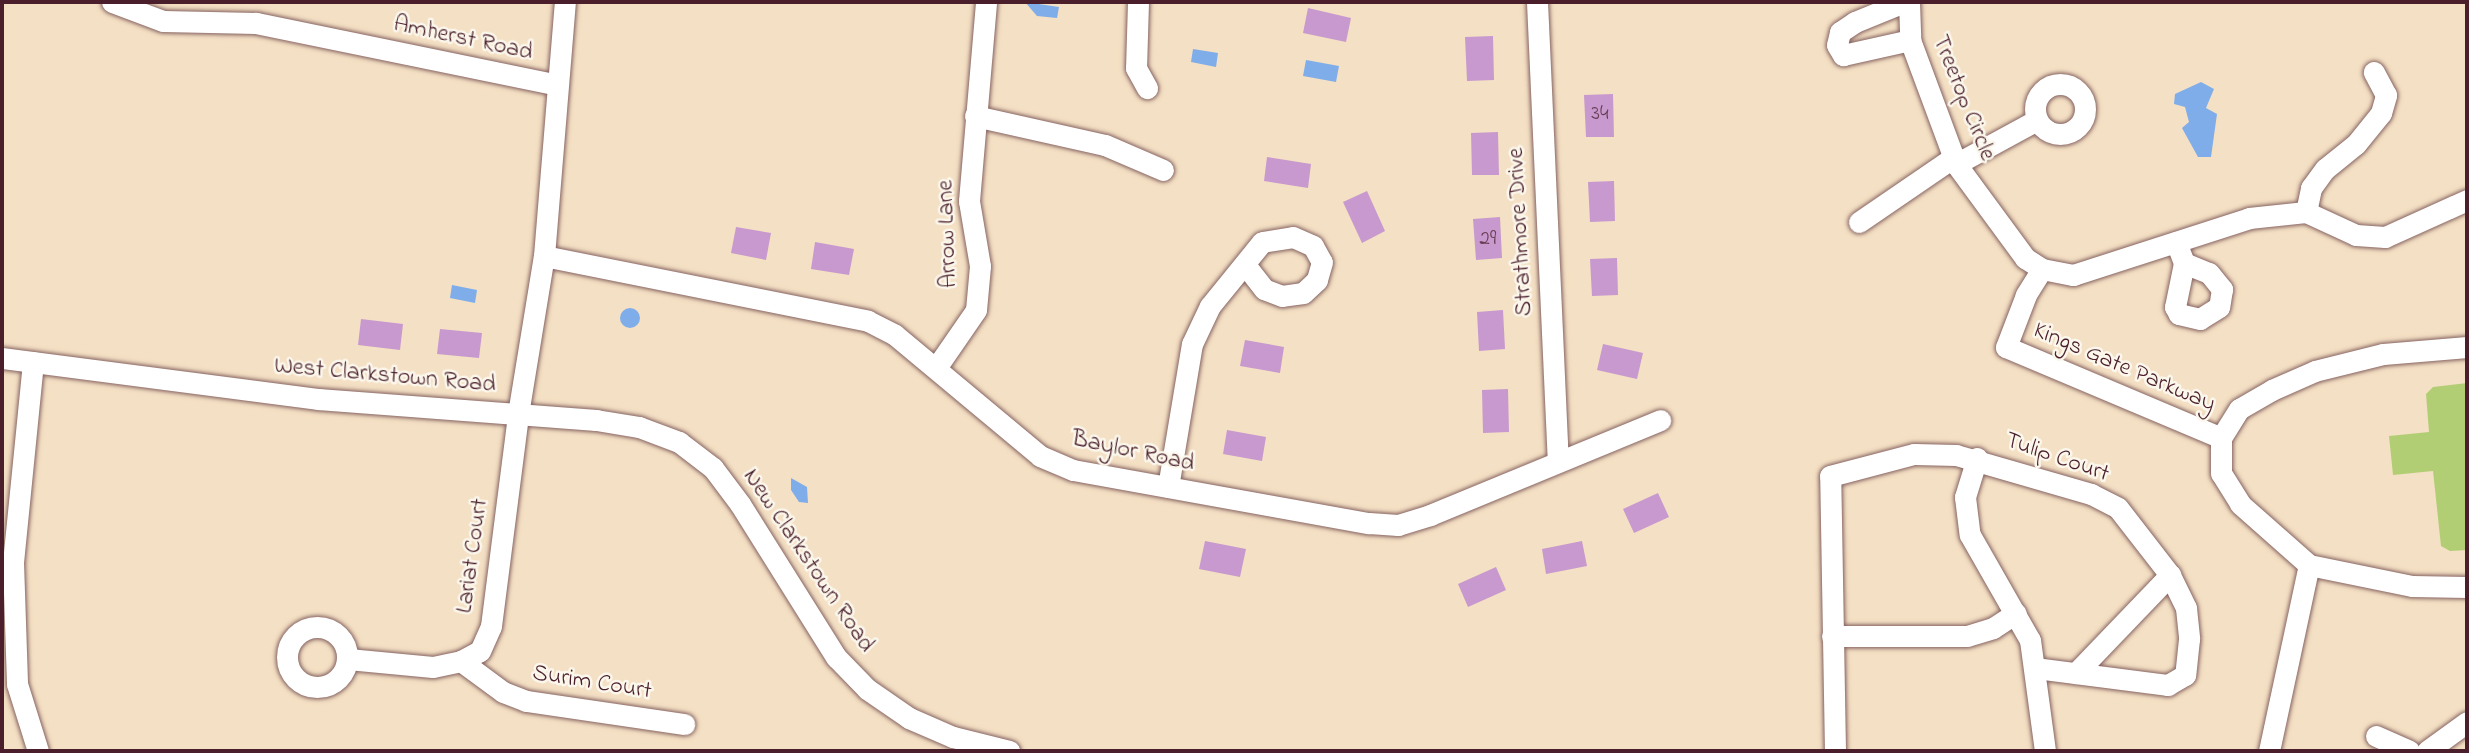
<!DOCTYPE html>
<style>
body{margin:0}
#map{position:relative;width:2469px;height:753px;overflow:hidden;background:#f4e0c4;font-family:"Indie Flower",sans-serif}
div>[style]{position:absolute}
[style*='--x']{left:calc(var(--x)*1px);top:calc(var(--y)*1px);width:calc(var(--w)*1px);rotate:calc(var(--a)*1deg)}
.green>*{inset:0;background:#b2ce75}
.water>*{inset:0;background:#7fade9}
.round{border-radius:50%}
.building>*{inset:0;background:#c799ce}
.roads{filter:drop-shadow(0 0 2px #866361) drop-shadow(0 0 2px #866361)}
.minor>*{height:21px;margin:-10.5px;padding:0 10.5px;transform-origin:10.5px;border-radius:10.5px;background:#fff}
.minor>.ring{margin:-10.5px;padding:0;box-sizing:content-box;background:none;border:21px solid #fff;border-radius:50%}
span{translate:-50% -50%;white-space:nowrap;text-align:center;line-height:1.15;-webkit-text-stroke:5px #fbf7ec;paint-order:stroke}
.number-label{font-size:21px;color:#693e54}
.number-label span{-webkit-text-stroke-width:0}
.street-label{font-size:24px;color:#4a1f2b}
.frame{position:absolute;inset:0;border:4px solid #4a1f2b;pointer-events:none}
</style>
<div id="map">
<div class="green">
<i style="clip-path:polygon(2467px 383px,2467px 550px,2450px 551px,2441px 546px,2433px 471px,2393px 475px,2389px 436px,2429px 432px,2426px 394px,2433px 387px)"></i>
</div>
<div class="water">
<i style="clip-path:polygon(1025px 2px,1059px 7px,1057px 18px,1037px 16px)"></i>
<i style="clip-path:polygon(1193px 49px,1218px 53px,1216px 67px,1191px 62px)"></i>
<i style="clip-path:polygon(1306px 60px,1339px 66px,1336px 82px,1303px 76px)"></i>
<i style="clip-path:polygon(2201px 82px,2214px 89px,2206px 108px,2217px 114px,2211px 157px,2198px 157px,2182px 128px,2189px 122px,2185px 107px,2174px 104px,2175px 94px)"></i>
<i style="clip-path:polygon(452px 285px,477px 290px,475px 303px,450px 298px)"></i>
<i class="round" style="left:620px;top:308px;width:20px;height:20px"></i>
<i style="clip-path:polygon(791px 478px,807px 487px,808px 503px,799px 502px,791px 490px)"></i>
</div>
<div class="building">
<i style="clip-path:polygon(1308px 8px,1351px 18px,1346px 42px,1303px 33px)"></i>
<i style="clip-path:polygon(1493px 36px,1494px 80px,1467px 81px,1465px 37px)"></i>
<i style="clip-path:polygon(1613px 94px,1614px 137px,1586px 137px,1584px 95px)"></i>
<i style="clip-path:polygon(1498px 132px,1499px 175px,1472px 175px,1471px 133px)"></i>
<i style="clip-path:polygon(1267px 157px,1311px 164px,1308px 188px,1264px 181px)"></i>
<i style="clip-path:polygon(1614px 181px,1615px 221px,1590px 222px,1588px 182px)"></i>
<i style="clip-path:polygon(1367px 191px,1385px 231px,1362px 243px,1343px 202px)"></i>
<i style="clip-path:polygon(1500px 217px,1502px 258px,1476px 260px,1473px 219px)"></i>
<i style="clip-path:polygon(736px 227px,771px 233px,766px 260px,731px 253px)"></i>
<i style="clip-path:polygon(815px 242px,854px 249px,849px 275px,811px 269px)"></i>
<i style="clip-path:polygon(1617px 258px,1618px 295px,1592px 296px,1590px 259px)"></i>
<i style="clip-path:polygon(1503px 310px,1505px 349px,1479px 351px,1477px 312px)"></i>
<i style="clip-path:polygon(361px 319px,403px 324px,400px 350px,358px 345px)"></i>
<i style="clip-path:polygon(440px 329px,482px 333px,479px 358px,437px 354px)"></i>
<i style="clip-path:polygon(1245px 340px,1284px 347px,1280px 373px,1240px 366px)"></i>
<i style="clip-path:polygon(1603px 344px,1643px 353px,1637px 379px,1597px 370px)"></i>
<i style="clip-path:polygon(1508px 389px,1509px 432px,1483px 433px,1482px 390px)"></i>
<i style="clip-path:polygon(1227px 430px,1266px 437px,1262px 461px,1223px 454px)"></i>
<i style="clip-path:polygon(1658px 493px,1669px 517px,1634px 533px,1623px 509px)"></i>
<i style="clip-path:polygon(1205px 541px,1246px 549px,1240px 577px,1199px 569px)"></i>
<i style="clip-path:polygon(1582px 541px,1587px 566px,1546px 574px,1542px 549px)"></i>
<i style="clip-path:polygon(1496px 567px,1506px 590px,1468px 607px,1458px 584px)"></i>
</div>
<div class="roads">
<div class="minor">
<i style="--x:112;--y:2;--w:54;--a:20.4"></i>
<i style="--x:163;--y:21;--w:93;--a:1.2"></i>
<i style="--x:256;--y:23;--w:308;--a:11.6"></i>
<i style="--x:1138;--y:2;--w:66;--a:91.7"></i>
<i style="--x:1136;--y:68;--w:23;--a:61"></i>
<i style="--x:1537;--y:2;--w:458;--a:87.4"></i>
<i style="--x:1904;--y:2;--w:53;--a:157.8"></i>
<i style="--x:1855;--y:22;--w:18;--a:146"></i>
<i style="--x:1840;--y:32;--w:13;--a:103"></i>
<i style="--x:1837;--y:45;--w:12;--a:59"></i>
<i style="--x:1843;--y:55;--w:69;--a:-12.6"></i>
<i style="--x:1909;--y:2;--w:38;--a:88"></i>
<i style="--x:1910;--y:40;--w:132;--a:69.6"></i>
<i style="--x:1956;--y:164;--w:117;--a:53.7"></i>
<i style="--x:2025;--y:258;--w:20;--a:33"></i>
<i style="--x:2042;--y:269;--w:32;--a:11"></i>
<i style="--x:2073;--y:275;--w:185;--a:-17.9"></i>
<i style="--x:2249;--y:218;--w:57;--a:-6"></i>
<i style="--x:2306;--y:212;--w:55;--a:24.7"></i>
<i style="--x:2356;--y:235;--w:29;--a:4"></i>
<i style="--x:2385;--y:237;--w:90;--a:-24.3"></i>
<i class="ring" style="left:2035px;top:84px;width:29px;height:29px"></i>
<i style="--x:975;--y:116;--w:133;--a:12.6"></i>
<i style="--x:1105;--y:145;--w:63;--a:23.3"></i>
<i style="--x:1956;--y:164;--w:92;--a:-28.5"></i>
<i style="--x:2306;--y:212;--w:25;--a:-78"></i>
<i style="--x:2311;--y:188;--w:24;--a:-54"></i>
<i style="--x:2325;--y:169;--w:40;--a:-39"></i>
<i style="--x:2356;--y:144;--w:40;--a:-51"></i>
<i style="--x:2381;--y:113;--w:19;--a:-74"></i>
<i style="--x:2386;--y:95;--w:26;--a:-118"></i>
<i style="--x:1859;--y:222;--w:115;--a:-34.4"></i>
<i style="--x:2176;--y:242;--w:22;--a:69"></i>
<i style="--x:2184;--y:263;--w:27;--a:22"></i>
<i style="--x:2209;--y:273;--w:21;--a:51"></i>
<i style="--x:2222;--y:289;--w:18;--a:99"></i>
<i style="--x:2219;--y:307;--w:22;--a:148"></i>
<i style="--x:2200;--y:319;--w:22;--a:-167"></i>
<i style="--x:2179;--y:314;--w:8;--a:-120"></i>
<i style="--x:2175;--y:307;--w:45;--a:-78.4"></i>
<i style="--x:544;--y:256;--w:330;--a:11.3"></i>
<i style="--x:868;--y:321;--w:30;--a:27"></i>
<i style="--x:895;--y:335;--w:189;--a:39.8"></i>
<i style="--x:1040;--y:456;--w:36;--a:23"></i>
<i style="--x:1073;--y:470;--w:301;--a:10.2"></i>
<i style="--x:1369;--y:523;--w:29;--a:4"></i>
<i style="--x:1398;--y:525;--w:34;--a:-17"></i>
<i style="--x:1430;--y:515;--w:249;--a:-22.4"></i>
<i style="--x:2042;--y:269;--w:31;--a:122"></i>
<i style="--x:2026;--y:295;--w:56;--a:111"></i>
<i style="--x:2006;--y:347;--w:233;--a:22.9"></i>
<i style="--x:2467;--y:347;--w:84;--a:175.2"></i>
<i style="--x:2383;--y:354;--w:70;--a:166"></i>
<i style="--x:2315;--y:371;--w:47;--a:156.2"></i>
<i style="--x:2272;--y:390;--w:38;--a:150"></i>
<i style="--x:2239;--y:409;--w:34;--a:122"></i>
<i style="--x:2221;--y:438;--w:35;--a:90"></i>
<i style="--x:2221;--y:473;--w:36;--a:58"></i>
<i style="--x:2240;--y:504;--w:92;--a:41.5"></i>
<i style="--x:2309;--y:565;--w:105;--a:11.5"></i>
<i style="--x:2412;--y:586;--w:55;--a:1"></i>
<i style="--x:2;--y:358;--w:319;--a:7.4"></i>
<i style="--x:318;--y:399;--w:279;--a:4.3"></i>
<i style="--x:596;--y:420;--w:44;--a:9.2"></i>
<i style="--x:639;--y:427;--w:43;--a:20.6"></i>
<i style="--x:679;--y:442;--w:43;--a:37.4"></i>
<i style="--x:713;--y:468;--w:45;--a:53.1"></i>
<i style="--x:740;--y:504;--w:181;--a:57.9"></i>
<i style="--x:836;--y:657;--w:45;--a:45.9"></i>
<i style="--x:867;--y:689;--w:51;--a:34.6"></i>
<i style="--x:909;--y:718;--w:48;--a:23.4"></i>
<i style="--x:953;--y:737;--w:58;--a:14"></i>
<i style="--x:33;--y:362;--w:201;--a:95.7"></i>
<i style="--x:13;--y:562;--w:122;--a:88.1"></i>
<i style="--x:17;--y:684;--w:70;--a:72.6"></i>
<i style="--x:936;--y:368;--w:70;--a:-55.4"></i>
<i style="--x:976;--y:310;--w:44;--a:-84.8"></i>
<i style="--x:980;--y:266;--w:66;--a:-99.6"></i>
<i style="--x:969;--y:201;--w:200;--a:-85.1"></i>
<i style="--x:1977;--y:458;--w:41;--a:107.1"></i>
<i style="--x:1965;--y:497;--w:38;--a:83"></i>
<i style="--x:1970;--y:535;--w:121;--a:60.3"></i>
<i style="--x:2030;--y:640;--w:112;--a:82.3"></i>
<i style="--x:1168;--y:487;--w:145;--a:-80.5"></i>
<i style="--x:1192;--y:344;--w:42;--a:-64.7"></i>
<i style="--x:1210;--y:306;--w:82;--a:-50.9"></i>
<i style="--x:1262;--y:242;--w:31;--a:-9"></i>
<i style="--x:1293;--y:237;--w:22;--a:24"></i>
<i style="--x:1313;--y:246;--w:18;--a:61"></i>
<i style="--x:1322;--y:262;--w:19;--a:106"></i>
<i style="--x:1317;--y:280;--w:19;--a:137"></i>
<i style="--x:1303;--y:293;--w:21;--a:172"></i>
<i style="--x:1282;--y:296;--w:19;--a:-159"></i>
<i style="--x:1264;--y:289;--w:29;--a:-128"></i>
<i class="ring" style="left:287px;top:627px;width:39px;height:39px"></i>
<i style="--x:1832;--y:636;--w:135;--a:0"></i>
<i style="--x:1967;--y:636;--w:27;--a:-17"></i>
<i style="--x:1993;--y:628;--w:27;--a:-33"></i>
<i style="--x:348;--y:659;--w:85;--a:5.4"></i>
<i style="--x:433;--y:667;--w:29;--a:-12"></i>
<i style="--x:461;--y:661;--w:21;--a:-28"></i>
<i style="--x:480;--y:651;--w:27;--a:-66"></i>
<i style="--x:491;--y:626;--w:214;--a:-82.7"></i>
<i style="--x:518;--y:414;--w:160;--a:-80.7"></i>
<i style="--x:544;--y:256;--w:255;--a:-85.3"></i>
<i style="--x:461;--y:661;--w:52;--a:36.4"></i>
<i style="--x:503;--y:692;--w:25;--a:21"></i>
<i style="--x:526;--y:701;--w:160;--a:8.3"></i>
<i style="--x:2076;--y:673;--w:136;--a:-46.2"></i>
<i style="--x:2376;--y:736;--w:36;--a:24"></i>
<i style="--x:1835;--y:751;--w:275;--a:-91"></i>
<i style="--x:1830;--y:476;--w:87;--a:-14.7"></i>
<i style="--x:1914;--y:454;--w:42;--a:1.4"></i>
<i style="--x:1956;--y:455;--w:141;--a:16.1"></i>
<i style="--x:2091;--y:494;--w:30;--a:27"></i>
<i style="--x:2118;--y:508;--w:85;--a:52.2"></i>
<i style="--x:2170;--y:575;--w:37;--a:64"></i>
<i style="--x:2186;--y:608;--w:31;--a:84"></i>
<i style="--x:2189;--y:639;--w:36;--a:96"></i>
<i style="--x:2185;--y:675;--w:20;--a:150"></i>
<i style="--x:2168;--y:685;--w:134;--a:-172.7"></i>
<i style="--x:2269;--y:751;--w:190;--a:-77.9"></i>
<i style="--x:2427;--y:751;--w:49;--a:-35.9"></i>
</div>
</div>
<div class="number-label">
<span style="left:1600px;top:114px">34</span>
<span style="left:1488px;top:239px">29</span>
</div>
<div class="street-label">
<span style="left:463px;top:39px;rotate:12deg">Amherst Road</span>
<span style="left:1963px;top:98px;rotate:68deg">Treetop Circle</span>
<span style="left:1521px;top:232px;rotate:-93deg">Strathmore Drive</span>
<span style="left:948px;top:234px;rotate:-92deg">Arrow Lane</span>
<span style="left:2124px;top:368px;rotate:23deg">Kings Gate Parkway</span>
<span style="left:385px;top:376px;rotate:5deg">West Clarkstown Road</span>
<span style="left:1133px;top:452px;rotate:12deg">Baylor Road</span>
<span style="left:2057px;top:458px;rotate:19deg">Tulip Court</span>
<span style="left:473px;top:556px;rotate:-82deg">Lariat Court</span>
<span style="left:808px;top:561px;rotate:56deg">New Clarkstown Road</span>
<span style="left:592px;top:683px;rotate:9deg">Surim Court</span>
</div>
<div class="frame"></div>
</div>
